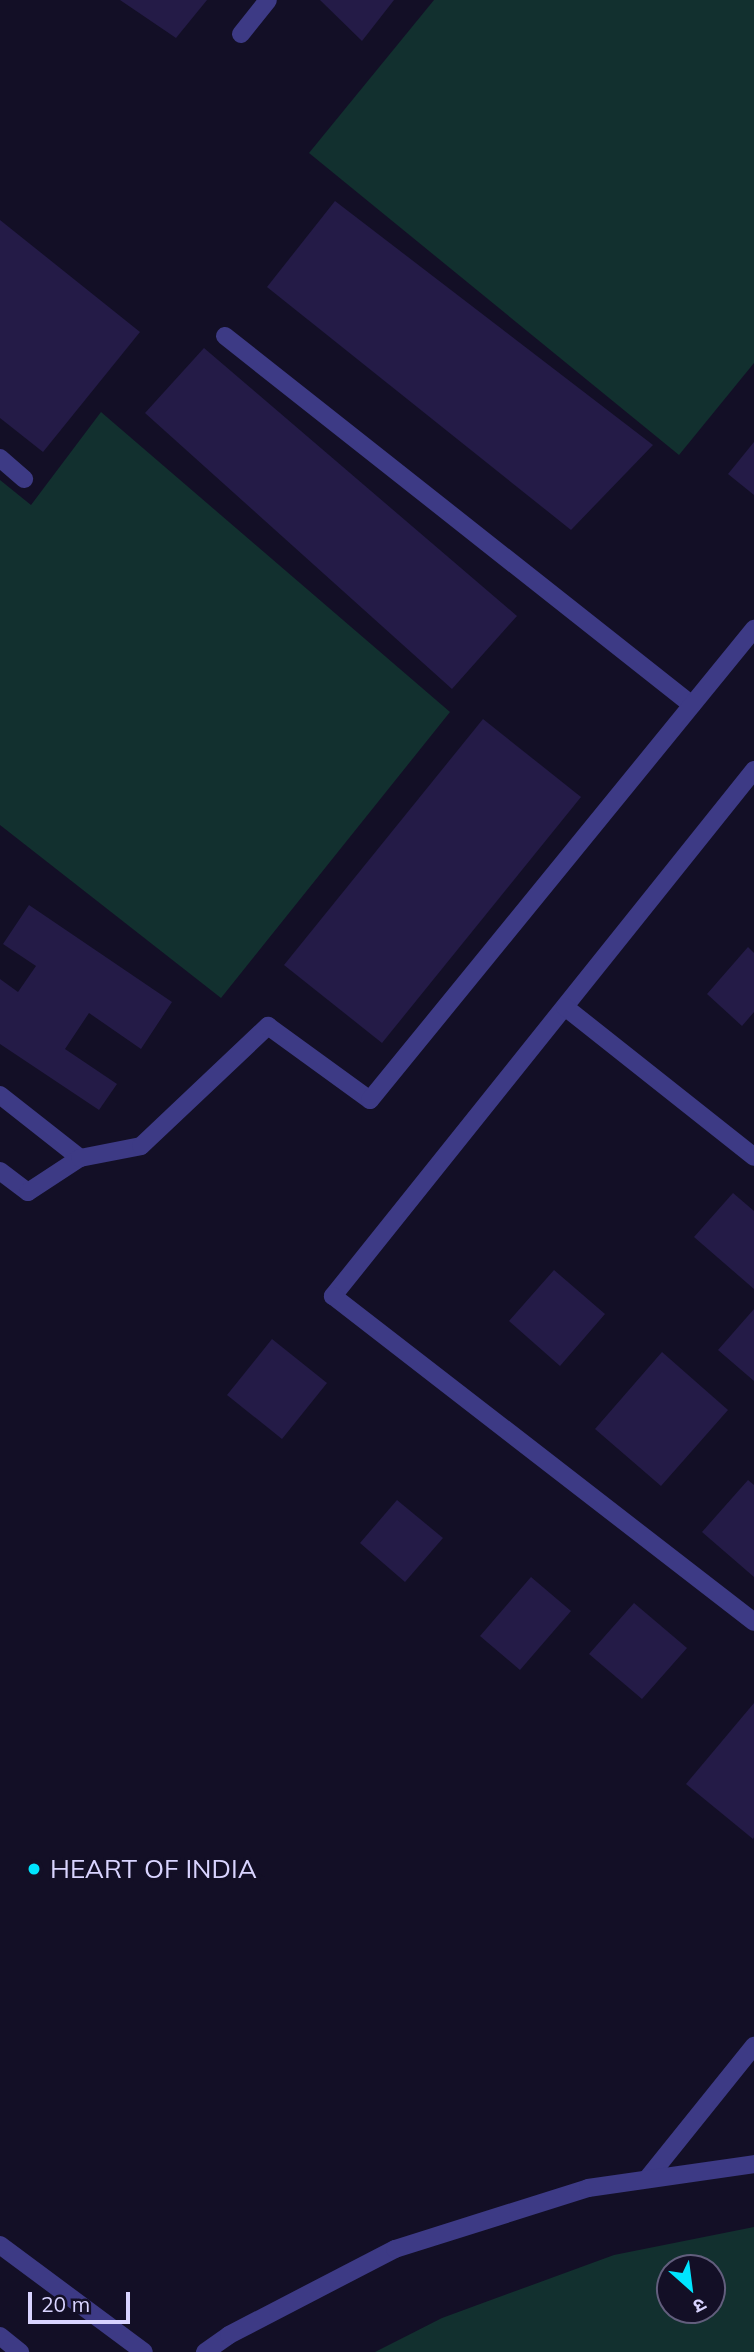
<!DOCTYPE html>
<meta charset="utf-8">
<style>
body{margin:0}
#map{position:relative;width:754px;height:2352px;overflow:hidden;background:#130f26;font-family:Mulish,"Noto Sans Devanagari",sans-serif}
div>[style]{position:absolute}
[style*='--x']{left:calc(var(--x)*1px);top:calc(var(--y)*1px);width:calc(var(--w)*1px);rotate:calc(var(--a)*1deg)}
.green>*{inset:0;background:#12302f}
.building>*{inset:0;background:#241b47}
.minor>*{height:18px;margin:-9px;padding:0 9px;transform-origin:9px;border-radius:9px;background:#3d3a85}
.dots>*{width:19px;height:19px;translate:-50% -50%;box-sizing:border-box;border:4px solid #130f26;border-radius:50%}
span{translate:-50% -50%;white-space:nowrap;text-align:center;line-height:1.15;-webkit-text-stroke:6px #130f26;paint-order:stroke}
.poi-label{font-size:26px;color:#d9d4ff}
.left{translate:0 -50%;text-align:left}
.north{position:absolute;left:656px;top:2254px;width:70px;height:70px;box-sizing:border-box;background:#130f26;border:2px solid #625e7d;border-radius:50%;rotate:152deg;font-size:19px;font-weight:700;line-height:28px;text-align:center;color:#d9d4ff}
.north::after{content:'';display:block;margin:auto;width:24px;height:32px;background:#00e5ff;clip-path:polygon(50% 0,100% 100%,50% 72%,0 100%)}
.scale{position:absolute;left:28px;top:2292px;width:102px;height:32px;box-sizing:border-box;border:4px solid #d9d4ff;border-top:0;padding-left:9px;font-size:21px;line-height:24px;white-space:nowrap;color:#d9d4ff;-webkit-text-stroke:5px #130f26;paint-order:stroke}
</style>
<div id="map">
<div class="green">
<i style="clip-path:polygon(434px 0,754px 0,754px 363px,679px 455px,309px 153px)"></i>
<i style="clip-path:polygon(101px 412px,450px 712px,221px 998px,0 825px,0 480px,31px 505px)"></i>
<i style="clip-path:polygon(evenodd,754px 2227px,754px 2352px,375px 2352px,442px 2318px,614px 2255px,754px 2227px,670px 2268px,712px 2268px,712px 2310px,670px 2310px,670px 2268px)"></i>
</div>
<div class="building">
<i style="clip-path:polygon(120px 0,207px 0,176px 38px)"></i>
<i style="clip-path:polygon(320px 0,394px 0,362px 41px)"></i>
<i style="clip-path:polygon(335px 201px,653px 445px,571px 530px,267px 287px)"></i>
<i style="clip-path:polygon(0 220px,140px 332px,43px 452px,0 418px)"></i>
<i style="clip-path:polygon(204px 348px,517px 616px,452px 689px,145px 413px)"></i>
<i style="clip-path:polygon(754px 442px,754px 495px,728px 474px)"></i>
<i style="clip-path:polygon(483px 719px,581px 797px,382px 1043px,284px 965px)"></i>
<i style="clip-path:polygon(29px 905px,172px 1002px,141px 1049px,89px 1013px,65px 1049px,117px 1084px,99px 1110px,0 1044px,0 979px,18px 992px,36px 966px,3px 944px)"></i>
<i style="clip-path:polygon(748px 947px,754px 953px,754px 1012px,742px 1026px,707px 994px)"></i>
<i style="clip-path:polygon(733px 1193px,754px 1211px,754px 1289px,694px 1237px)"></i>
<i style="clip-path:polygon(554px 1270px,605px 1314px,560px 1366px,509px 1321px)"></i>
<i style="clip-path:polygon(754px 1309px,754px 1381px,718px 1350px)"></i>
<i style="clip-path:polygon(272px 1339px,327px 1383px,282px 1439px,227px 1395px)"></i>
<i style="clip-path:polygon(662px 1352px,728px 1410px,661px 1486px,595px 1429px)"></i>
<i style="clip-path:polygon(748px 1480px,754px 1485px,754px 1577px,702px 1532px)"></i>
<i style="clip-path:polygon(397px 1500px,443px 1538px,405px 1582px,360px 1543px)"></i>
<i style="clip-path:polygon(531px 1577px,571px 1611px,520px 1670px,480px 1636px)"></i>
<i style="clip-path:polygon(634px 1603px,687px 1648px,642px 1699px,589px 1654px)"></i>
<i style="clip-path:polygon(754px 1703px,754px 1837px,753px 1839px,686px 1784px)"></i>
</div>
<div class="minor">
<i style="--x:241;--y:34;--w:43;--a:-51.5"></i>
<i style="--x:225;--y:336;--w:595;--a:38.31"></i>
<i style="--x:0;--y:458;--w:32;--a:41"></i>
<i style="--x:754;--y:770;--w:674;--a:128.67"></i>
<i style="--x:333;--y:1296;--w:532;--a:37.75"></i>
<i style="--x:565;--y:1007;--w:241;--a:38.4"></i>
<i style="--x:0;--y:1095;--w:102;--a:38.2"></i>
<i style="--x:0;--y:1171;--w:35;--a:37"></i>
<i style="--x:28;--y:1192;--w:62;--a:-33.2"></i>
<i style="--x:80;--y:1158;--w:62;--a:-11.1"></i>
<i style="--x:141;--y:1146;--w:175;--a:-43.4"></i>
<i style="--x:268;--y:1026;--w:126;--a:36"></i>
<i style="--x:370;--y:1100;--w:608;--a:-50.81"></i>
<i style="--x:647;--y:2179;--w:171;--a:-51.2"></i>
<i style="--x:0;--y:2245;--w:179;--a:36.6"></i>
<i style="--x:0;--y:2336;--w:26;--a:39"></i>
<i style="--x:205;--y:2352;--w:29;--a:-35"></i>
<i style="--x:229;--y:2335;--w:187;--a:-27.4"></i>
<i style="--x:395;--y:2249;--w:202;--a:-17.5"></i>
<i style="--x:588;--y:2188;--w:168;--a:-8.2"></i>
</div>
<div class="dots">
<i style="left:34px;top:1869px;background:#00e5ff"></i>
</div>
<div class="poi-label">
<span class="left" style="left:50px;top:1869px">HEART OF INDIA</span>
</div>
<div class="north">उ</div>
<div class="scale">20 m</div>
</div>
